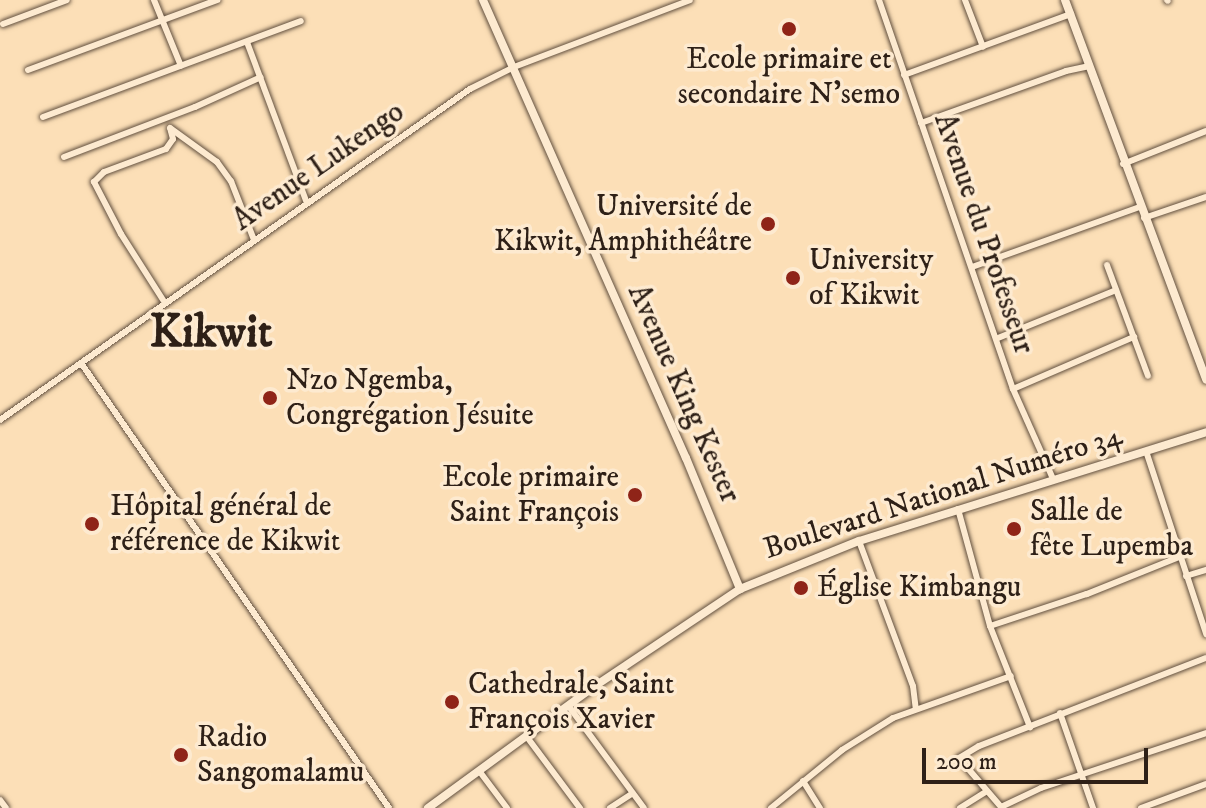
<!DOCTYPE html>
<meta charset="utf-8">
<style>
body{margin:0}
#map{position:relative;width:1206px;height:808px;overflow:hidden;background:#fcdfb7;font-family:"IM FELL DW Pica",serif}
div>[style]{position:absolute}
[style*='--x']{left:calc(var(--x)*1px);top:calc(var(--y)*1px);width:calc(var(--w)*1px);rotate:calc(var(--a)*1deg)}
.roads{filter:drop-shadow(0 0 2px #62503f) drop-shadow(0 0 2px #62503f)}
.street>*{height:6px;margin:-3px;padding:0 3px;transform-origin:3px;border-radius:3px;background:#fdead0}
.secondary>*{height:8px;margin:-4px;padding:0 4px;transform-origin:4px;border-radius:4px;background:#fdead0}
.dots>*{width:22px;height:22px;translate:-50% -50%;box-sizing:border-box;border:4px solid #fdead0;border-radius:50%}
span{translate:-50% -50%;white-space:nowrap;text-align:center;line-height:1.15;-webkit-text-stroke:7px #fdead0;paint-order:stroke}
.poi-label{font-size:30px;color:#2e2017}
.right{translate:-100% -50%;text-align:right}
.left{translate:0 -50%;text-align:left}
.street-label{font-size:30px;color:#2e2017}
.town-label{font-size:46px;color:#2e2017;font-weight:700}
.scale{position:absolute;left:922px;top:748px;width:226px;height:36px;box-sizing:border-box;border:4px solid #2e2017;border-top:0;padding-left:10px;font-size:24px;line-height:28px;white-space:nowrap;color:#2e2017;-webkit-text-stroke:6px #fdead0;paint-order:stroke}
</style>
<div id="map">
<div class="roads">
<div class="street">
<i style="--x:154;--y:0;--w:71;--a:67.8"></i>
<i style="--x:879;--y:0;--w:411;--a:71"></i>
<i style="--x:1013;--y:389;--w:98;--a:66"></i>
<i style="--x:965;--y:0;--w:50;--a:69"></i>
<i style="--x:1167;--y:0;--w:1;--a:45"></i>
<i style="--x:3;--y:24;--w:68;--a:-20.6"></i>
<i style="--x:247;--y:42;--w:172;--a:69.6"></i>
<i style="--x:28;--y:70;--w:202;--a:-20.3"></i>
<i style="--x:904;--y:75;--w:178;--a:-20.1"></i>
<i style="--x:43;--y:117;--w:275;--a:-20.4"></i>
<i style="--x:921;--y:123;--w:154;--a:-19.7"></i>
<i style="--x:1066;--y:71;--w:24;--a:-12"></i>
<i style="--x:170;--y:128;--w:58;--a:35.9"></i>
<i style="--x:217;--y:162;--w:24;--a:54"></i>
<i style="--x:231;--y:181;--w:63;--a:68.7"></i>
<i style="--x:64;--y:157;--w:140;--a:-20.9"></i>
<i style="--x:195;--y:107;--w:72;--a:-24.4"></i>
<i style="--x:1123;--y:164;--w:89;--a:-21.7"></i>
<i style="--x:1144;--y:218;--w:65;--a:-18.7"></i>
<i style="--x:1107;--y:265;--w:118;--a:69.7"></i>
<i style="--x:972;--y:267;--w:178;--a:-19.7"></i>
<i style="--x:165;--y:303;--w:82;--a:-122.5"></i>
<i style="--x:121;--y:234;--w:59;--a:-117.4"></i>
<i style="--x:94;--y:182;--w:14;--a:-45"></i>
<i style="--x:104;--y:172;--w:66;--a:-20.4"></i>
<i style="--x:166;--y:149;--w:12;--a:-55"></i>
<i style="--x:173;--y:139;--w:11;--a:-105"></i>
<i style="--x:998;--y:338;--w:127;--a:-22.1"></i>
<i style="--x:81;--y:363;--w:541;--a:55.31"></i>
<i style="--x:1013;--y:389;--w:132;--a:-23.3"></i>
<i style="--x:0;--y:420;--w:575;--a:-35.16"></i>
<i style="--x:470;--y:89;--w:49;--a:-26.6"></i>
<i style="--x:514;--y:67;--w:188;--a:-20.8"></i>
<i style="--x:1146;--y:451;--w:193;--a:71.8"></i>
<i style="--x:958;--y:509;--w:121;--a:74.7"></i>
<i style="--x:990;--y:626;--w:109;--a:68.4"></i>
<i style="--x:859;--y:541;--w:155;--a:69.6"></i>
<i style="--x:913;--y:686;--w:23;--a:83"></i>
<i style="--x:1186;--y:576;--w:21;--a:-17"></i>
<i style="--x:990;--y:626;--w:102;--a:-18.3"></i>
<i style="--x:1087;--y:594;--w:99;--a:-21.9"></i>
<i style="--x:570;--y:708;--w:124;--a:53.5"></i>
<i style="--x:1060;--y:713;--w:101;--a:70.8"></i>
<i style="--x:527;--y:737;--w:89;--a:53.3"></i>
<i style="--x:480;--y:772;--w:45;--a:53.1"></i>
<i style="--x:803;--y:781;--w:32;--a:58"></i>
<i style="--x:0;--y:800;--w:10;--a:53"></i>
<i style="--x:1001;--y:807;--w:44;--a:-25.4"></i>
<i style="--x:1041;--y:788;--w:174;--a:-18.4"></i>
<i style="--x:610;--y:808;--w:27;--a:-33"></i>
<i style="--x:771;--y:808;--w:92;--a:-39.2"></i>
<i style="--x:842;--y:750;--w:60;--a:-32.1"></i>
<i style="--x:893;--y:718;--w:125;--a:-19.6"></i>
<i style="--x:960;--y:808;--w:31;--a:-32"></i>
<i style="--x:1002;--y:808;--w:66;--a:-130.7"></i>
<i style="--x:959;--y:758;--w:23;--a:-31"></i>
<i style="--x:979;--y:746;--w:243;--a:-21.2"></i>
<i style="--x:1141;--y:808;--w:69;--a:-20.3"></i>
</div>
<div class="secondary">
<i style="--x:483;--y:0;--w:501;--a:66.1"></i>
<i style="--x:686;--y:458;--w:142;--a:67.6"></i>
<i style="--x:1065;--y:0;--w:405;--a:69.6"></i>
<i style="--x:428;--y:808;--w:203;--a:-36.2"></i>
<i style="--x:592;--y:688;--w:178;--a:-33.8"></i>
<i style="--x:740;--y:589;--w:128;--a:-22"></i>
<i style="--x:859;--y:541;--w:364;--a:-17.4"></i>
</div>
</div>
<div class="dots">
<i style="left:789px;top:29px;background:#8f2418"></i>
<i style="left:768px;top:224px;background:#8f2418"></i>
<i style="left:793px;top:278px;background:#8f2418"></i>
<i style="left:270px;top:398px;background:#8f2418"></i>
<i style="left:635px;top:495px;background:#8f2418"></i>
<i style="left:92px;top:524px;background:#8f2418"></i>
<i style="left:1014px;top:529px;background:#8f2418"></i>
<i style="left:801px;top:588px;background:#8f2418"></i>
<i style="left:452px;top:702px;background:#8f2418"></i>
<i style="left:181px;top:755px;background:#8f2418"></i>
</div>
<div class="poi-label">
<span style="left:789px;top:77px">Ecole primaire et<br>secondaire N'semo</span>
<span class="right" style="left:752px;top:224px">Université de<br>Kikwit, Amphithéâtre</span>
<span class="left" style="left:809px;top:278px">University<br>of Kikwit</span>
<span class="left" style="left:286px;top:398px">Nzo Ngemba,<br>Congrégation Jésuite</span>
<span class="right" style="left:619px;top:495px">Ecole primaire<br>Saint François</span>
<span class="left" style="left:110px;top:524px">Hôpital général de<br>référence de Kikwit</span>
<span class="left" style="left:1030px;top:529px">Salle de<br>fête Lupemba</span>
<span class="left" style="left:817px;top:588px">Église Kimbangu</span>
<span class="left" style="left:468px;top:702px">Cathedrale, Saint<br>François Xavier</span>
<span class="left" style="left:197px;top:755px">Radio<br>Sangomalamu</span>
</div>
<div class="street-label">
<span style="left:319px;top:167px;rotate:-35deg">Avenue Lukengo</span>
<span style="left:983px;top:234px;rotate:71deg">Avenue du Professeur</span>
<span style="left:683px;top:394px;rotate:66deg">Avenue King Kester</span>
<span style="left:943px;top:493px;rotate:-18deg">Boulevard National Numéro 34</span>
</div>
<div class="town-label">
<span style="left:211px;top:333px">Kikwit</span>
</div>
<div class="scale">200 m</div>
</div>
